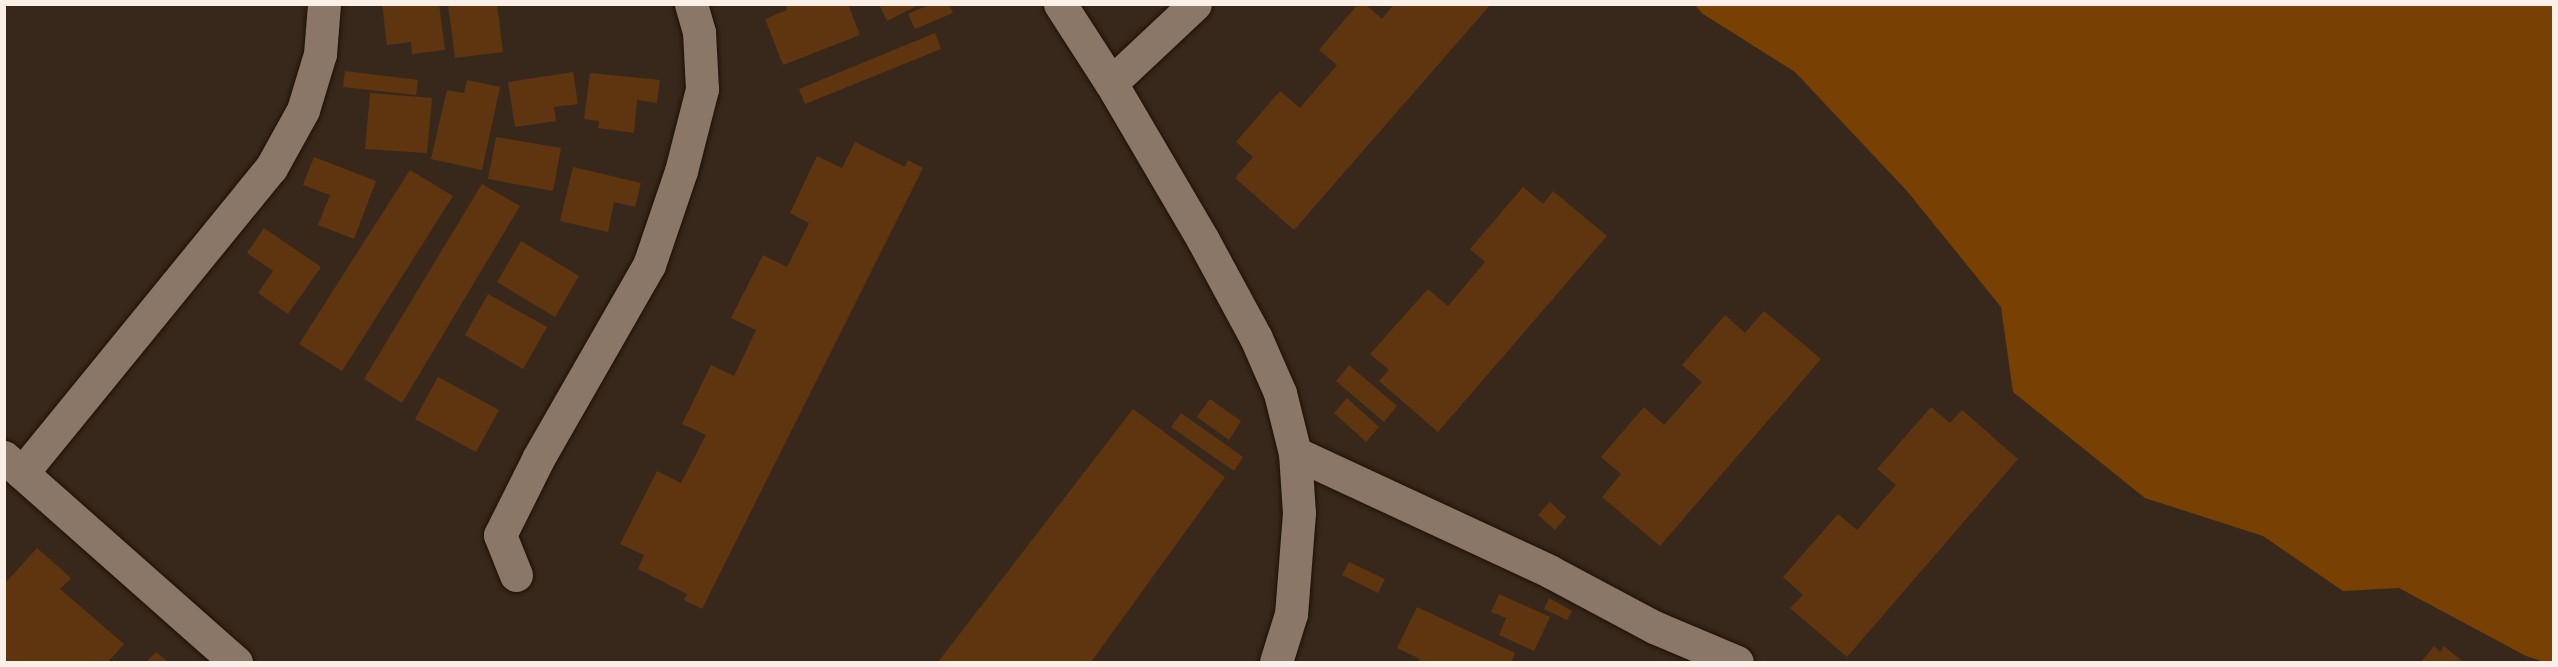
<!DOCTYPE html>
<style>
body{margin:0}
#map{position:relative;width:2558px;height:667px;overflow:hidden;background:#38281b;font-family:Lato,sans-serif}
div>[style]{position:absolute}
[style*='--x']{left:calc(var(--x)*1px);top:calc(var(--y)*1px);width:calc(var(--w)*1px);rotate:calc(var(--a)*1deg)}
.green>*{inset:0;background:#794003}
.building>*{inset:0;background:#5f3510}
.roads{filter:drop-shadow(0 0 2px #1f1005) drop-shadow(0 0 2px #1f1005)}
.street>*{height:33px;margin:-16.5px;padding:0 16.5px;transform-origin:16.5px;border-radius:16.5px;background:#8a7768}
.secondary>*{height:33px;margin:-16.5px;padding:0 16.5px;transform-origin:16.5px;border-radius:16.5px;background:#8a7768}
span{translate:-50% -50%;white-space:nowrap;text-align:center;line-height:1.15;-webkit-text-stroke:4.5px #1a120d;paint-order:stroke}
.frame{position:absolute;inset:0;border:6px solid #fbf0e8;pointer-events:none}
</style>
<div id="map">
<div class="green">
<i style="clip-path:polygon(1695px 5px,2553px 5px,2553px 662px,2544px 662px,2526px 656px,2399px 588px,2343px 591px,2263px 536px,2145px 498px,2013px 392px,2001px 307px,1907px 191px,1795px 72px,1703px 14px)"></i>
</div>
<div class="building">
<i style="clip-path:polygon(382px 4px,439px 4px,445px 50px,412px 54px,411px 42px,387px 45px)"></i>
<i style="clip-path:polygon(448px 4px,497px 4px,503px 52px,455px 58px)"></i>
<i style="clip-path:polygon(785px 4px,848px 4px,860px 35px,783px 65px,765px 19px,787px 10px)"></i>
<i style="clip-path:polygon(879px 4px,920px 4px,887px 21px)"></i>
<i style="clip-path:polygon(931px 4px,949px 4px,953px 13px,915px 29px,908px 14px)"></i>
<i style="clip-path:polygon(1358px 4px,1365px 4px,1382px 19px,1394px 4px,1491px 4px,1294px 230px,1235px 178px,1253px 157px,1236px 142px,1280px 91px,1300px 108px,1337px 65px,1319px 50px)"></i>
<i style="clip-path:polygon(935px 33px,941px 49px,805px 104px,799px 89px)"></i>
<i style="clip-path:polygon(345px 71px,418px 80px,416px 95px,343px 87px)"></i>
<i style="clip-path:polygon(573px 72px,578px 104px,554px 107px,556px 121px,515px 127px,508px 82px)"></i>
<i style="clip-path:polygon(590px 73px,660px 80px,657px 103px,637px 100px,634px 133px,598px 128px,599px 121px,584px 119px)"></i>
<i style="clip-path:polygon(467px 80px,500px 87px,482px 170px,431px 159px,447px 90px,464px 93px)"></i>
<i style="clip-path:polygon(370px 93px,432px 98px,427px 153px,365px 149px)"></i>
<i style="clip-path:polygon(496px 137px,561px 148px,553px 191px,488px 179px)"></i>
<i style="clip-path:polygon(855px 142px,905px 167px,908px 160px,923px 168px,702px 609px,684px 600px,687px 594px,638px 569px,644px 555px,620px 544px,657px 471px,681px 483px,706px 435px,682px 424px,711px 365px,734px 376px,756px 330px,731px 318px,763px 255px,787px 267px,809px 223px,790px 213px,817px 156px,842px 168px)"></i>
<i style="clip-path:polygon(314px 157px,376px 181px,354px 239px,318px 225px,330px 195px,303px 185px)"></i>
<i style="clip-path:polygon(573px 167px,641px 183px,635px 207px,614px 202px,608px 232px,560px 221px)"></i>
<i style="clip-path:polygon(410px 170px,453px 196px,342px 371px,299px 344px)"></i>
<i style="clip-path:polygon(482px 184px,520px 206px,402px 403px,364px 379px)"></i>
<i style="clip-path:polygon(1523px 187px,1543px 204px,1553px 191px,1607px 236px,1438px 432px,1379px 381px,1389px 370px,1370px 354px,1428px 289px,1448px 306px,1485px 262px,1470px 249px)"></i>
<i style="clip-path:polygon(264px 228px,321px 267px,288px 314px,258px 293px,273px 271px,247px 253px)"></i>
<i style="clip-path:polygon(521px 241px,579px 276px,555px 317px,497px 282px)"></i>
<i style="clip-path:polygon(488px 294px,547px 327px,523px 369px,465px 335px)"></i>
<i style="clip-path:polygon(1764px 311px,1821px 359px,1660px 546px,1602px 497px,1621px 474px,1601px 457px,1644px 407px,1664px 425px,1702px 382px,1682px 365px,1725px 315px,1745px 333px)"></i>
<i style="clip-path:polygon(1349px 365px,1397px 406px,1384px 422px,1336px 381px)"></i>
<i style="clip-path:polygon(438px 377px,499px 410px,476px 452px,415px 419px)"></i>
<i style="clip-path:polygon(1347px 398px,1379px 427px,1366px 442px,1334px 413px)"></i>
<i style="clip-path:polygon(1210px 399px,1241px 421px,1229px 440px,1197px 417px)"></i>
<i style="clip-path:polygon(1931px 407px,1950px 423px,1962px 410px,2018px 459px,1847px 657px,1790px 608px,1803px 595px,1783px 577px,1838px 514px,1857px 530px,1896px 485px,1877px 469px)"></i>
<i style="clip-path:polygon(1133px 409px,1225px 477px,1091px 662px,938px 662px)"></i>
<i style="clip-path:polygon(1181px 413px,1243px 457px,1234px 471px,1171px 427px)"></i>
<i style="clip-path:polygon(1550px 502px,1566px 517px,1555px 530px,1538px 515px)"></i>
<i style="clip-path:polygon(37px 548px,71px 578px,60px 589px,124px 644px,108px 662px,4px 662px,4px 580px,7px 581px)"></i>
<i style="clip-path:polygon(1349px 562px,1385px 579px,1378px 593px,1342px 575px)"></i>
<i style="clip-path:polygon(1499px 594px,1550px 617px,1534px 651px,1499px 635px,1506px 618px,1491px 612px)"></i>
<i style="clip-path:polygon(1549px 598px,1572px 611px,1567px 620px,1544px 609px)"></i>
<i style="clip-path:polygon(1417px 607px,1515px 653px,1511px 662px,1419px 662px,1420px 659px,1397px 648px)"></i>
<i style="clip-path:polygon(2434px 646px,2440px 652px,2444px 646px,2463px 662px,2421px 662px)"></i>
<i style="clip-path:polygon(156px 652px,168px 662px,146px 662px)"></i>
</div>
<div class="roads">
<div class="street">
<i style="--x:1111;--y:83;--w:115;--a:-43.2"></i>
<i style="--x:1295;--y:453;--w:280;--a:24.9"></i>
<i style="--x:1549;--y:571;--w:119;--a:28.1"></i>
<i style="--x:1654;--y:627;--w:90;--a:22.9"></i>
<i style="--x:22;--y:473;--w:394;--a:-50.8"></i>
<i style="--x:271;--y:168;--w:66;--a:-61.1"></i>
<i style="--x:303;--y:110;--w:59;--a:-73.1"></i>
<i style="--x:320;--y:54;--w:50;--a:-85.4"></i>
<i style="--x:516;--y:575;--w:43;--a:-111.8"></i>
<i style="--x:500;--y:535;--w:87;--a:-63.4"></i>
<i style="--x:539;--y:457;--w:221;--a:-60.2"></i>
<i style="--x:649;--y:265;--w:99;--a:-71.2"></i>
<i style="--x:681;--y:171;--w:85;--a:-75.6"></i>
<i style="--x:702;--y:89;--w:57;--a:-93"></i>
<i style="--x:699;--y:32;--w:29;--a:-106"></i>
</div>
<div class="secondary">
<i style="--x:1060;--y:4;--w:94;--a:57.2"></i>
<i style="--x:1111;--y:83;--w:182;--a:59.6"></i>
<i style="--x:1203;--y:240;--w:111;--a:61.6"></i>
<i style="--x:1256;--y:338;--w:60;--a:66.4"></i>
<i style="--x:1280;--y:393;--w:62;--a:76"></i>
<i style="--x:1295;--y:453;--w:60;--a:86.2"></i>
<i style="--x:1299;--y:513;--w:101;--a:94.5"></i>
<i style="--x:1291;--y:614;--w:50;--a:107.4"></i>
<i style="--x:4;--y:457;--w:310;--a:41.5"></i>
</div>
</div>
<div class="frame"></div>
</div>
